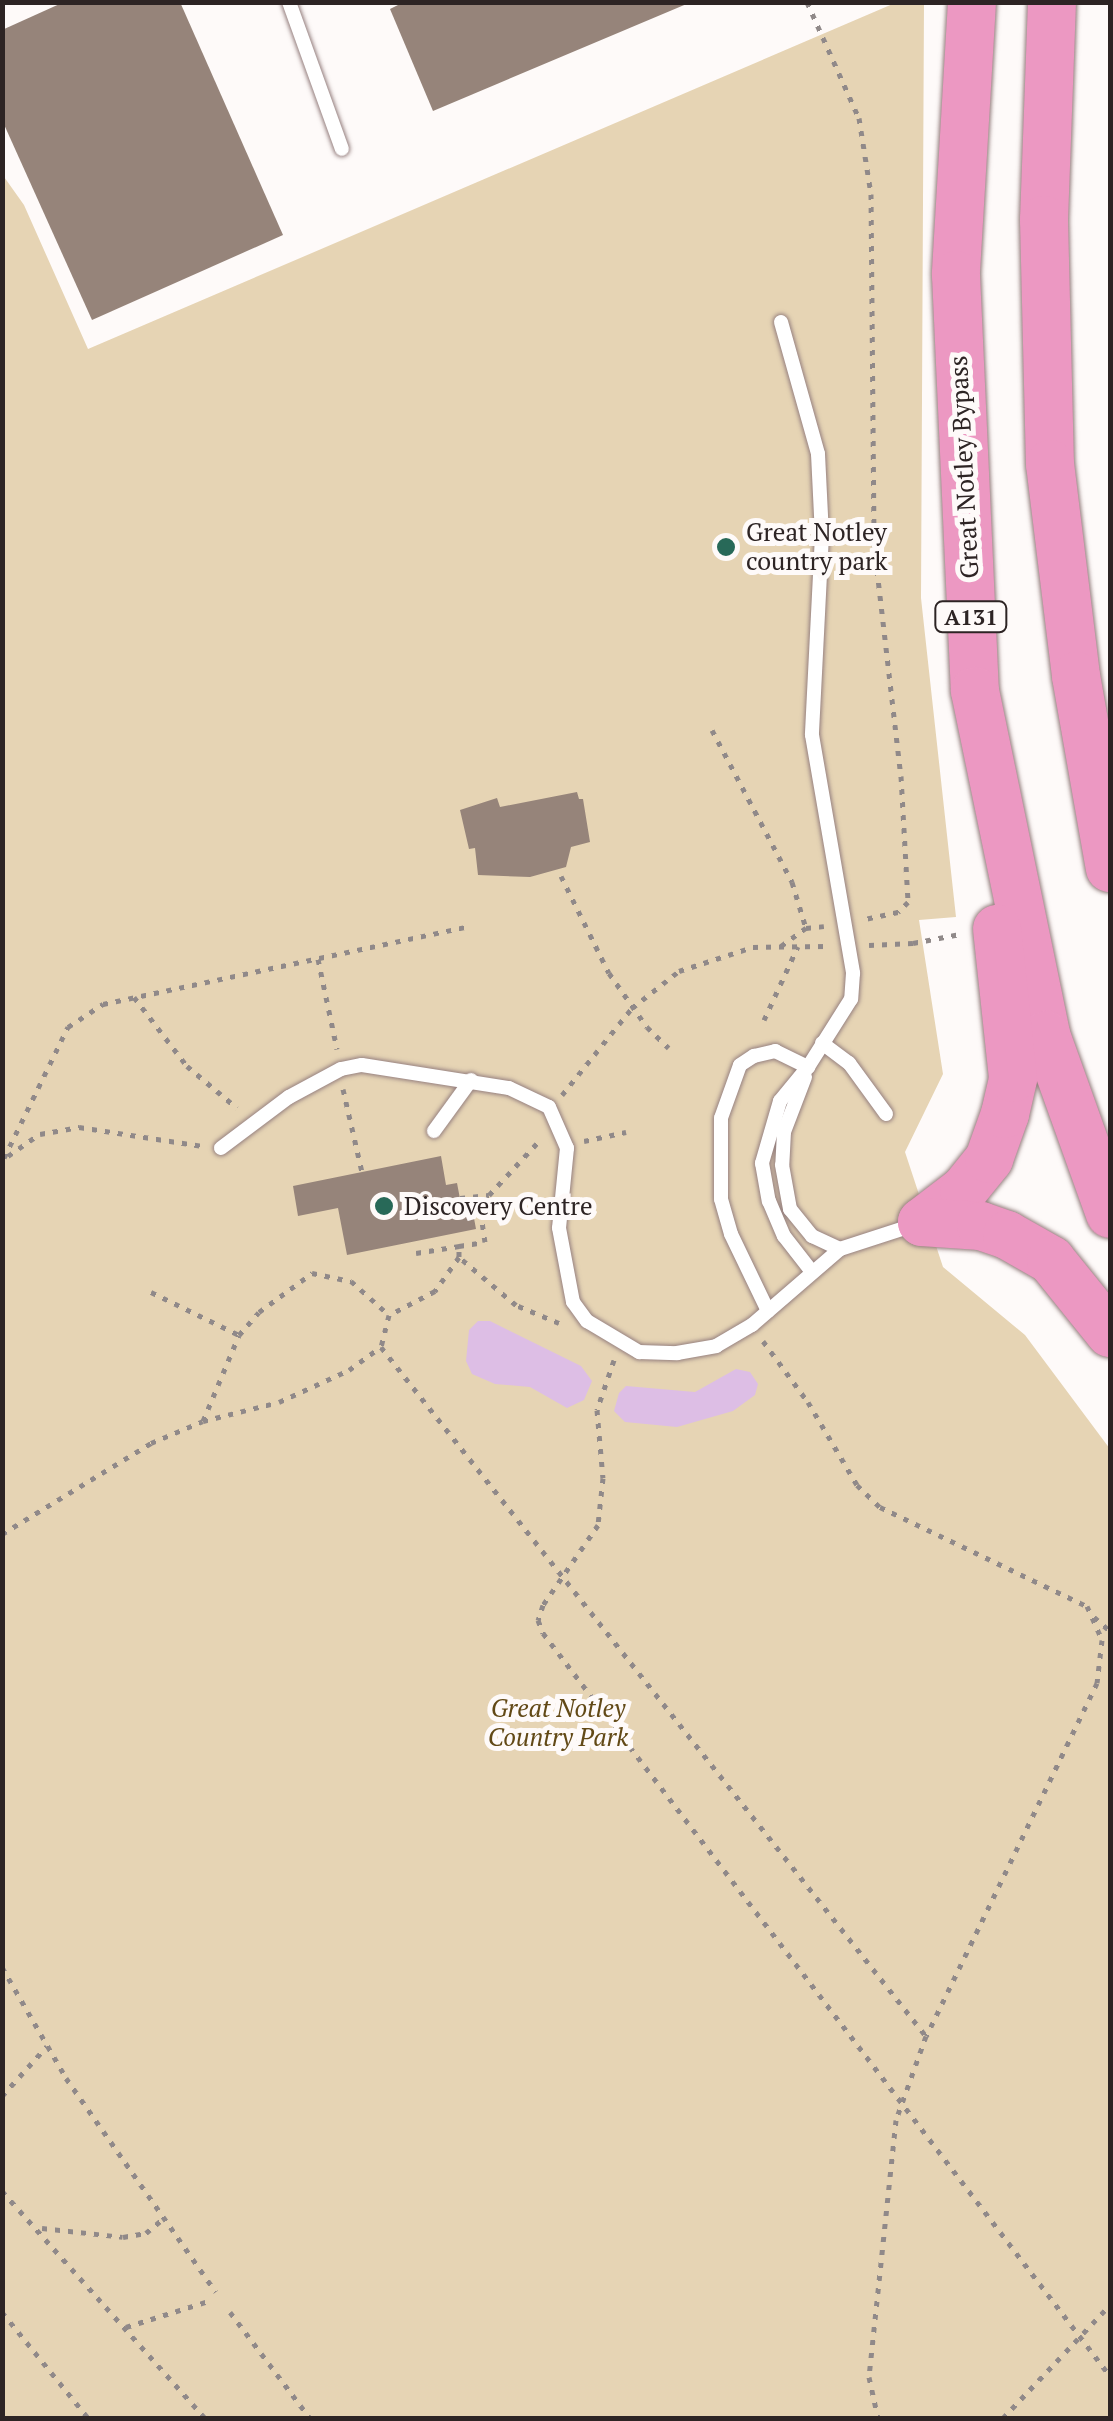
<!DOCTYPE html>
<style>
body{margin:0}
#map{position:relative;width:1113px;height:2421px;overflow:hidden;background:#fefaf9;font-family:"PT Serif",serif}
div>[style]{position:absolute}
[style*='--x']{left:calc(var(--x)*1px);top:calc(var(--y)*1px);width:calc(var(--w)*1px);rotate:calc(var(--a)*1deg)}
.green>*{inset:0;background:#e6d4b4}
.water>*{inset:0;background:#ddbee5}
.building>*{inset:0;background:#96847a}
.path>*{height:5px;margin-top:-2.5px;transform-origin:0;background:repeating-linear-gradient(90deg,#908989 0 5px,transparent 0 13px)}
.roads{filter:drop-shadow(0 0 2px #968180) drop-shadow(0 0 2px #968180)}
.service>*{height:14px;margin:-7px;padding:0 7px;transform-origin:7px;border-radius:7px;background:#fff}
.trunk>*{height:48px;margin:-24px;padding:0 24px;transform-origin:24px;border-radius:24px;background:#ec98c2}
.dots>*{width:28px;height:28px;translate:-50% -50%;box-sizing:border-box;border:5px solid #fefaf9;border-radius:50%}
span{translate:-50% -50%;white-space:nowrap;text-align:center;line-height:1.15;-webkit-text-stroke:10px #fefaf9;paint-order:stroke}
.shield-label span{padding:2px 8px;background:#fefaf9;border:2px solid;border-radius:8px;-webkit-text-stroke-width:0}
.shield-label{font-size:22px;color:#2d2424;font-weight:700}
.street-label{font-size:25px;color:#2d2424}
.poi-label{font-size:25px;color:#2d2424}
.left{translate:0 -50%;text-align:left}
.park-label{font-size:25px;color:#624916;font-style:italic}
.frame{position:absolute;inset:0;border:5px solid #2d2424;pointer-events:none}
</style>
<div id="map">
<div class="green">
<i style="clip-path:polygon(895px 3px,924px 3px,921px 598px,956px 917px,919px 920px,943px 1074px,905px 1152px,943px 1267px,1025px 1335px,1110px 1449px,1110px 2418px,3px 2418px,2px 174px,24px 205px,88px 349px)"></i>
</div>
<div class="water">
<i style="clip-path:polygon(478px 1321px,490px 1321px,581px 1366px,592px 1381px,584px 1400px,567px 1408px,530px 1387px,495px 1384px,472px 1374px,466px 1361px,469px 1330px)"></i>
<i style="clip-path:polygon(736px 1369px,750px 1372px,758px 1384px,755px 1395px,733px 1411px,677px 1427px,625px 1422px,614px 1411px,619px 1393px,626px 1386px,695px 1392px)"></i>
</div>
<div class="building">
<i style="clip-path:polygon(64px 2px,180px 2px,283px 235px,92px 320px,2px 120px,2px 30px)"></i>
<i style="clip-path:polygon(404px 2px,689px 2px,689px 3px,433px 111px,390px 9px)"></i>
<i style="clip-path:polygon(577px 792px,579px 799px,583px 799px,590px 842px,571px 847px,566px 867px,530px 877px,478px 875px,475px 848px,469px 849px,460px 810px,497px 798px,500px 807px)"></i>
<i style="clip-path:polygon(441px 1156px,446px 1185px,457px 1183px,461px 1204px,471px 1202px,476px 1229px,347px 1255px,338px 1208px,298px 1216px,293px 1186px)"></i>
</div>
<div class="path">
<i style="--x:807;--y:2;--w:127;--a:65.9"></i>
<i style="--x:859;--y:118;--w:77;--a:81"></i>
<i style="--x:871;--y:194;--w:350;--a:89.5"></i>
<i style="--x:874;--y:544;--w:234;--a:83.4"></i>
<i style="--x:901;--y:776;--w:126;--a:86.8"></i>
<i style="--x:908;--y:902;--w:14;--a:135"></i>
<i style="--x:898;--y:912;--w:35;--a:168"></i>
<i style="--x:712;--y:730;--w:172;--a:62.2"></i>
<i style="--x:792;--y:882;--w:48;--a:73.1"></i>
<i style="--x:561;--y:876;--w:108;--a:63.7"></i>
<i style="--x:609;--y:973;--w:66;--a:54.9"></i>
<i style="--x:647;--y:1027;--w:30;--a:44"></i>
<i style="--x:869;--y:945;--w:44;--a:-2.6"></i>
<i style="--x:913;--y:943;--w:48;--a:-10.8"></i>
<i style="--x:781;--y:946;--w:31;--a:-36"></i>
<i style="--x:806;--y:928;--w:18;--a:-6"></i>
<i style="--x:318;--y:959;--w:92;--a:78.1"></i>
<i style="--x:134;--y:997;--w:87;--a:52.5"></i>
<i style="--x:187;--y:1066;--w:65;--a:40"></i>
<i style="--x:764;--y:1020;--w:81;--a:-65.3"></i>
<i style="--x:343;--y:1089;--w:85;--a:77.1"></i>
<i style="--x:562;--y:1095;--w:112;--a:-51.2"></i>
<i style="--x:632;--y:1008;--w:60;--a:-38.2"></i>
<i style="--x:679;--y:971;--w:78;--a:-18"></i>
<i style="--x:753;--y:947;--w:75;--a:-0.8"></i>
<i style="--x:584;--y:1141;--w:43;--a:-12.1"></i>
<i style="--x:8;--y:1156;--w:39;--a:-35"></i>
<i style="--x:40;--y:1134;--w:40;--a:-10"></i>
<i style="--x:79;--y:1127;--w:125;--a:8.7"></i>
<i style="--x:4;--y:1158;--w:146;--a:-64"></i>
<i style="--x:68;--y:1027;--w:42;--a:-33.3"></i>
<i style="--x:103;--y:1004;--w:371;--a:-12"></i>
<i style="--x:460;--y:1198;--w:29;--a:-6"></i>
<i style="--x:489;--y:1195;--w:74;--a:-47.2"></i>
<i style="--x:416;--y:1253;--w:44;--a:-9.2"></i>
<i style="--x:459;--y:1257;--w:11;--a:-90"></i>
<i style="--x:459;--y:1246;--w:26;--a:-9"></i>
<i style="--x:485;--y:1242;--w:49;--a:-98.3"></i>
<i style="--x:151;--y:1292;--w:98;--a:26"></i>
<i style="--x:559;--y:1323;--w:47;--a:-157.3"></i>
<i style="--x:516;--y:1305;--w:75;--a:-139.9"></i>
<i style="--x:459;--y:1257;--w:42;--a:125.2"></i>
<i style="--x:435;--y:1291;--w:52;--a:152.4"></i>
<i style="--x:389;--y:1315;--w:33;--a:104"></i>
<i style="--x:381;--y:1347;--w:878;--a:51.66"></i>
<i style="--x:763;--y:1341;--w:76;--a:53.6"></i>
<i style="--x:808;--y:1402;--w:96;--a:59.4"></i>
<i style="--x:857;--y:1485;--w:32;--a:44"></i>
<i style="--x:880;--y:1507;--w:229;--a:25.6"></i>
<i style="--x:1087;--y:1606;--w:37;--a:66"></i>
<i style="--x:1102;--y:1640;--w:43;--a:96.6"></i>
<i style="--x:1097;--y:1683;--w:392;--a:115.8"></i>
<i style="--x:926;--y:2036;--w:89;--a:109.7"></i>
<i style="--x:896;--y:2120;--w:258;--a:96"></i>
<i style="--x:869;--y:2377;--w:42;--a:77.6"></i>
<i style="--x:614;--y:1360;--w:53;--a:108.8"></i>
<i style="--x:597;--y:1410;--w:68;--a:85"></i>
<i style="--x:603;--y:1478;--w:47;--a:96.1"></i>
<i style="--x:598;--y:1525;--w:97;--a:124.5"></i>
<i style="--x:543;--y:1605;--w:16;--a:108"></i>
<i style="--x:538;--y:1620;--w:14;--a:69"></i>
<i style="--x:543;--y:1633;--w:935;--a:52.65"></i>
<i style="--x:2;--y:1410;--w:49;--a:90"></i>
<i style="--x:203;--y:1421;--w:93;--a:-67.3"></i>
<i style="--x:239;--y:1335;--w:30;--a:-49"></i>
<i style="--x:259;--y:1312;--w:66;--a:-36.3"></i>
<i style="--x:312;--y:1273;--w:40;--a:12"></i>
<i style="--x:351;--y:1281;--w:51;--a:41.8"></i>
<i style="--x:2;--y:1534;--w:175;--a:-31.4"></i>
<i style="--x:151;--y:1443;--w:56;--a:-22.9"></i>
<i style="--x:203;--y:1421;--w:78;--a:-14"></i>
<i style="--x:279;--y:1402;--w:77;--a:-24.6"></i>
<i style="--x:349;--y:1370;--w:39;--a:-36"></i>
<i style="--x:1094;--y:1617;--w:21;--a:41"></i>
<i style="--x:2;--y:1967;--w:128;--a:60"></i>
<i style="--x:66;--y:2078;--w:261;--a:55"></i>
<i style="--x:2;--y:2096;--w:67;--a:-48"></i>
<i style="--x:2;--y:2191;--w:305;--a:48.2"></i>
<i style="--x:42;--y:2228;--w:81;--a:6.3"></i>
<i style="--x:123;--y:2237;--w:23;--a:-10"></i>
<i style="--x:146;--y:2233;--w:23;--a:-40"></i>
<i style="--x:2;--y:2312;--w:136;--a:50.9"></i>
<i style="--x:230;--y:2312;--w:133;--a:53"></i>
<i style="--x:126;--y:2327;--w:87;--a:-17.4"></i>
<i style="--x:1003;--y:2418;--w:156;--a:-46.6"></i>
</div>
<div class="roads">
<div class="service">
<i style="--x:289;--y:2;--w:156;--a:70.2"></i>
<i style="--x:781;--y:322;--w:137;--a:74.3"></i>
<i style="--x:818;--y:454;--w:81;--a:87.2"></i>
<i style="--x:822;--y:535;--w:200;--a:92.9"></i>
<i style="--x:812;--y:735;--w:242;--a:80.2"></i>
<i style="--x:853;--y:973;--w:26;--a:94"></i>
<i style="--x:851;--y:999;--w:80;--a:122.3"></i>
<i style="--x:808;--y:1067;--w:44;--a:129.5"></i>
<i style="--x:780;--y:1101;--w:65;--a:106.2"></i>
<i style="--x:762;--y:1163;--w:39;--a:80"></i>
<i style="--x:769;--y:1201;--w:38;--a:67"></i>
<i style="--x:784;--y:1236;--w:46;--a:52.1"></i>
<i style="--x:822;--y:1043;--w:34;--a:37"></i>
<i style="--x:849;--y:1063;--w:63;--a:54"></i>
<i style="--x:805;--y:1077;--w:59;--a:110.9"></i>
<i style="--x:784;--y:1132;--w:33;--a:93"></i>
<i style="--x:782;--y:1165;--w:45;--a:79.7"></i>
<i style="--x:790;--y:1209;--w:35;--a:51"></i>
<i style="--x:812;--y:1236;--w:31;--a:25"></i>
<i style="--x:434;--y:1131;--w:63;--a:-54"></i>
<i style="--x:221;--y:1148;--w:85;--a:-36.9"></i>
<i style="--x:289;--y:1097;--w:59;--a:-28.3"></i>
<i style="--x:341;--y:1069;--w:21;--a:-11"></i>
<i style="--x:362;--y:1065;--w:149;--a:8.9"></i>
<i style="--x:509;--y:1088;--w:44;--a:25.4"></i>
<i style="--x:549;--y:1107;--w:45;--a:66.3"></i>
<i style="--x:567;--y:1148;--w:80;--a:95.7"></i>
<i style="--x:559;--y:1228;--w:75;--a:79.3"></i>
<i style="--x:573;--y:1302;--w:24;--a:54"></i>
<i style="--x:587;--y:1321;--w:61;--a:30.8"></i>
<i style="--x:639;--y:1352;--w:38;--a:2"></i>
<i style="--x:677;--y:1353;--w:40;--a:-10"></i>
<i style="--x:716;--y:1346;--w:42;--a:-30.3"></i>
<i style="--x:752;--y:1325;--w:116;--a:-40.8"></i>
<i style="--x:840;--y:1249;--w:81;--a:-18"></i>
<i style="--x:768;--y:1311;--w:85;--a:-115.7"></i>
<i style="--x:731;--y:1234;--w:36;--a:-106"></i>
<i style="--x:721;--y:1199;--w:81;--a:-90"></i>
<i style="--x:721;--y:1118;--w:56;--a:-70.3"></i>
<i style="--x:740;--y:1065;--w:17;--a:-33"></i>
<i style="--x:754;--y:1056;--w:22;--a:-13"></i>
<i style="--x:775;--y:1051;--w:37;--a:26"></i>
</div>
<div class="trunk">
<i style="--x:972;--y:2;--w:273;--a:93.4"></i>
<i style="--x:956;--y:275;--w:416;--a:87.4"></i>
<i style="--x:975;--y:691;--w:351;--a:78.3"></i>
<i style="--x:1046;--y:1035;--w:190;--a:70.3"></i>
<i style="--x:1052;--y:2;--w:218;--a:92.1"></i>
<i style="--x:1044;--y:220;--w:244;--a:88.6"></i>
<i style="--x:1050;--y:464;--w:214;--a:83"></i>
<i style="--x:1076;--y:676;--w:195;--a:80"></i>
<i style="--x:922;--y:1222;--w:53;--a:-37.3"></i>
<i style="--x:964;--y:1190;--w:40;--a:-51"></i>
<i style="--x:989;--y:1159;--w:48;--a:-70.4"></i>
<i style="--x:1005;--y:1114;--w:37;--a:-77"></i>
<i style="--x:1013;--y:1078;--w:150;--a:-96.1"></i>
<i style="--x:922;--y:1222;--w:59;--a:3.9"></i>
<i style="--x:981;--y:1226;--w:28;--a:19"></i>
<i style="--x:1007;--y:1235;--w:51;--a:29.6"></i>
<i style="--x:1051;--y:1260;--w:94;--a:51.1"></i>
</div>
</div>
<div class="dots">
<i style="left:726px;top:547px;background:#286958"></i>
<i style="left:384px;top:1206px;background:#286958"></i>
</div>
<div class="shield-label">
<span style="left:971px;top:617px">A131</span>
</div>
<div class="street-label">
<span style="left:964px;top:467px;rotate:-93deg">Great Notley Bypass</span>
</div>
<div class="poi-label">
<span class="left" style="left:746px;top:547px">Great Notley<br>country park</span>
<span class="left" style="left:404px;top:1206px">Discovery Centre</span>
</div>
<div class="park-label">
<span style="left:558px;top:1723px">Great Notley<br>Country Park</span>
</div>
<div class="frame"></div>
</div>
